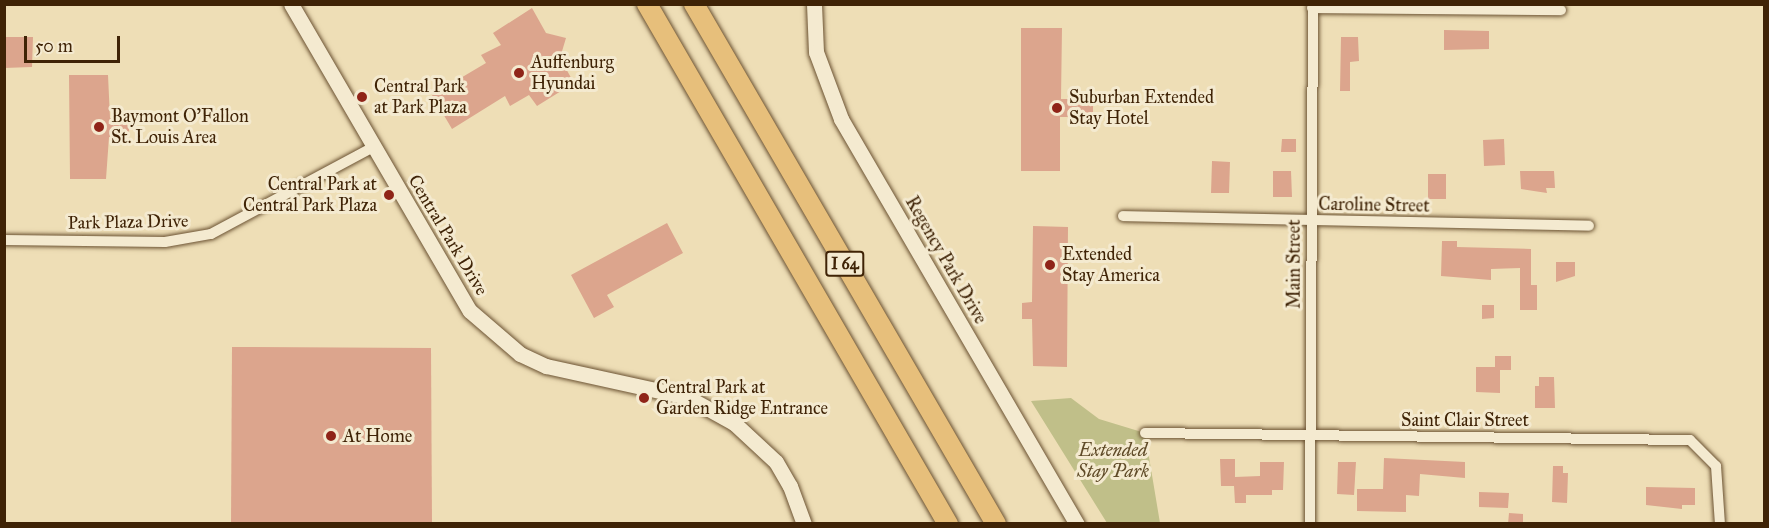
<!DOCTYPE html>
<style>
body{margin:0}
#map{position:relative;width:1769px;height:528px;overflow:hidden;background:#eedeb6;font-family:"IM FELL Great Primer",serif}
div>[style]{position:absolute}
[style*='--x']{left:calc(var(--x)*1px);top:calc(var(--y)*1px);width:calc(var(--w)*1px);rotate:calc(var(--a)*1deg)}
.green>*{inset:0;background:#c0bf89}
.building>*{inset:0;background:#dca58d}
.roads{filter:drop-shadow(0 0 2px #6b5232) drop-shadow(0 0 2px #6b5232)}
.street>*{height:10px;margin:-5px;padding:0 5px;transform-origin:5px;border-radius:5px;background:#f4ead0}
.secondary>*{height:15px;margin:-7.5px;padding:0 7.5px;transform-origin:7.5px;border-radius:7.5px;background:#f4ead0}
.highway>*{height:20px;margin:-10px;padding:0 10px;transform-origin:10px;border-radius:10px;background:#e7bf7b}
.dots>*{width:16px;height:16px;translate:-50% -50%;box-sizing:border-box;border:3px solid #f4ead0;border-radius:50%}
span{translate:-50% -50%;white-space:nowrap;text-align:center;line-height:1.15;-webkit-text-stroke:6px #f4ead0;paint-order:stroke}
.shield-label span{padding:2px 4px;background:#f4ead0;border:2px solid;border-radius:4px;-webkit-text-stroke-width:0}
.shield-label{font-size:16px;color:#3f2306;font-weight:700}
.poi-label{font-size:18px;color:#3f2306}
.left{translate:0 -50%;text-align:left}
.right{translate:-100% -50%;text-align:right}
.street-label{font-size:18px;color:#3f2306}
.park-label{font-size:18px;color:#5f4a27;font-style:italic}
.frame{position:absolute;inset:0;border:6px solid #3f2306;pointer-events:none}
.scale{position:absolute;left:24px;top:36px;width:96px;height:27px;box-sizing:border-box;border:3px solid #3f2306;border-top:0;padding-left:8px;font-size:18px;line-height:21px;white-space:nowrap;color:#3f2306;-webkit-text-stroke:4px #f4ead0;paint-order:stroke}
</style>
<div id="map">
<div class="green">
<i style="clip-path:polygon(1071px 398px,1099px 419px,1145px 433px,1160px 523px,1107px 523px,1031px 401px)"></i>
</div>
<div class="building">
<i style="clip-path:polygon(532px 8px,546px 33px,566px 38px,560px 58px,574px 83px,537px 106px,529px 95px,510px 106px,505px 96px,452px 129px,432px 95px,486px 63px,481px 55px,501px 45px,493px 33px)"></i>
<i style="clip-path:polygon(1021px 28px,1062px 28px,1061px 99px,1093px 99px,1093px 117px,1060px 117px,1060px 171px,1021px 171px)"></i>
<i style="clip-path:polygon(1444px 30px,1489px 31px,1489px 49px,1444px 50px)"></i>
<i style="clip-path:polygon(4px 37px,33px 37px,32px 67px,4px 68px)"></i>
<i style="clip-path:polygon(1341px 37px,1358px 37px,1359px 61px,1350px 62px,1350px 91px,1340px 91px)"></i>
<i style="clip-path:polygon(69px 75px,108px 75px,110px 118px,129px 118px,129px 137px,109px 137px,106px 179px,70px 179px)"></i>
<i style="clip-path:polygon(1282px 139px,1296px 139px,1296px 152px,1281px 152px)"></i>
<i style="clip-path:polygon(1504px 139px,1505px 165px,1484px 166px,1483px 140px)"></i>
<i style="clip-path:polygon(1212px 161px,1230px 162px,1229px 193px,1211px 193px)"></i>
<i style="clip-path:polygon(1273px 171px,1291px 171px,1292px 197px,1273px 197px)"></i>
<i style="clip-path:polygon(1520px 171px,1554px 171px,1555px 188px,1546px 188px,1547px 193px,1521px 189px)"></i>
<i style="clip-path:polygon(1428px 174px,1446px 174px,1446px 199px,1428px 199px)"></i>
<i style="clip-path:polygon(667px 223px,683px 253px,607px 295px,614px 307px,594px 318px,571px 275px)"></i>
<i style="clip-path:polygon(1033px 226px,1068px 227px,1067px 367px,1033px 366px,1032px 319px,1022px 319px,1022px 303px,1032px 302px)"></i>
<i style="clip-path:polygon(1442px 241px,1457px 241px,1457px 247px,1531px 249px,1531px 285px,1537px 285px,1537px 310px,1520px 310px,1520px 268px,1491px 269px,1491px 280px,1441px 276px)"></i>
<i style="clip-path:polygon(1556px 262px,1575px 262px,1575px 276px,1556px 282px)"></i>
<i style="clip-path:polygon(1482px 305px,1494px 305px,1494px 318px,1482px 319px)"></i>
<i style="clip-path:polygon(232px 347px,431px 348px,432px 524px,231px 524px)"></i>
<i style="clip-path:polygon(1495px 356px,1511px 356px,1511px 370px,1500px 370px,1500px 393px,1476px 392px,1476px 367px,1495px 367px)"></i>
<i style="clip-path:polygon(1539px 377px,1554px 377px,1555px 408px,1535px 408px,1535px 386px,1539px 386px)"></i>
<i style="clip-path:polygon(1384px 458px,1465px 462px,1465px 478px,1420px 474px,1419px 496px,1406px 495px,1406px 512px,1357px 511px,1357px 489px,1383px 489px)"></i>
<i style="clip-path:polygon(1220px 459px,1235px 459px,1235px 477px,1260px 476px,1260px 462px,1284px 462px,1283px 490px,1272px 490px,1272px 495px,1246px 495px,1246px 503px,1235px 503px,1234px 486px,1221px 486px)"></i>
<i style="clip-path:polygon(1338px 462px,1356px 462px,1354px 495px,1337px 494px)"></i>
<i style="clip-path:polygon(1553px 466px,1563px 466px,1563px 473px,1568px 473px,1567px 503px,1552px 502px)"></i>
<i style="clip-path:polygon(1646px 487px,1695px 488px,1695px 505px,1682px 505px,1682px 509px,1646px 505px)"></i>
<i style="clip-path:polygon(1479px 492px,1509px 493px,1508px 508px,1479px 507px)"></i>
<i style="clip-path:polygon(1509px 513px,1523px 514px,1523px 524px,1508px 524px)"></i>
</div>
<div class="roads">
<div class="street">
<i style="--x:1312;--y:8;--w:249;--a:0.5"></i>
<i style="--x:1123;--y:216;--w:466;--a:1.2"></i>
<i style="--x:4;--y:240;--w:161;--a:0.7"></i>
<i style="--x:165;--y:242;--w:47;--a:-9.9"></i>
<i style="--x:211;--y:234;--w:184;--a:-28.2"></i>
<i style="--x:1145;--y:433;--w:545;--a:0.74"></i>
<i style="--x:1690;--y:440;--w:37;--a:45"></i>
<i style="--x:1716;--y:466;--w:58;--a:86.1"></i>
<i style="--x:1310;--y:524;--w:520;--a:-89.67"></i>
</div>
<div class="secondary">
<i style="--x:291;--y:4;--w:355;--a:59.8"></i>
<i style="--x:470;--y:311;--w:66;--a:40.7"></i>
<i style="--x:520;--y:354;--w:29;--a:25"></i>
<i style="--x:546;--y:366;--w:144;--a:12.4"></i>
<i style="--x:687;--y:397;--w:54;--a:29"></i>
<i style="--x:734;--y:423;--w:57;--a:42.9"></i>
<i style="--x:776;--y:462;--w:28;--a:60"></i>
<i style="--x:790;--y:486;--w:40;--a:69.8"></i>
<i style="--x:814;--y:4;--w:48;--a:87.6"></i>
<i style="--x:816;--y:52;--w:72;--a:69.5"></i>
<i style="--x:841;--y:119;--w:469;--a:59.8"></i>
</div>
<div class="highway">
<i style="--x:647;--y:4;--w:601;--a:59.94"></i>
<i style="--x:694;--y:4;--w:601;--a:59.85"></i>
</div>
</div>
<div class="dots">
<i style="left:519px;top:73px;background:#8f2418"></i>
<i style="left:362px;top:97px;background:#8f2418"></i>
<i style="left:1057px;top:108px;background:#8f2418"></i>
<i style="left:99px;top:127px;background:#8f2418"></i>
<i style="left:389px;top:195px;background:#8f2418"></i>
<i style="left:1050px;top:265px;background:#8f2418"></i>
<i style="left:644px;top:398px;background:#8f2418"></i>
<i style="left:331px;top:436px;background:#8f2418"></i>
</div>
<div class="shield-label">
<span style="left:845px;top:264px">I 64</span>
</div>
<div class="poi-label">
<span class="left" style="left:531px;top:73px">Auffenburg<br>Hyundai</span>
<span class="left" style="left:374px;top:97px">Central Park<br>at Park Plaza</span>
<span class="left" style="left:1069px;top:108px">Suburban Extended<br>Stay Hotel</span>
<span class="left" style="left:111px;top:127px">Baymont O'Fallon<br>St. Louis Area</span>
<span class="right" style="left:377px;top:195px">Central Park at<br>Central Park Plaza</span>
<span class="left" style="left:1062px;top:265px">Extended<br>Stay America</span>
<span class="left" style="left:656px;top:398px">Central Park at<br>Garden Ridge Entrance</span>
<span class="left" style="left:343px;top:436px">At Home</span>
</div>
<div class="street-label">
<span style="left:1374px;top:205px;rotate:1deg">Caroline Street</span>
<span style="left:128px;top:222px;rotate:-1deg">Park Plaza Drive</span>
<span style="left:448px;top:235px;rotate:59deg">Central Park Drive</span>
<span style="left:946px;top:260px;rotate:60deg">Regency Park Drive</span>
<span style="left:1294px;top:264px;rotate:-90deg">Main Street</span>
<span style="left:1465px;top:420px">Saint Clair Street</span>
</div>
<div class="park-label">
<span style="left:1113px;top:461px">Extended<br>Stay Park</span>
</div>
<div class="frame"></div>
<div class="scale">50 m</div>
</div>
